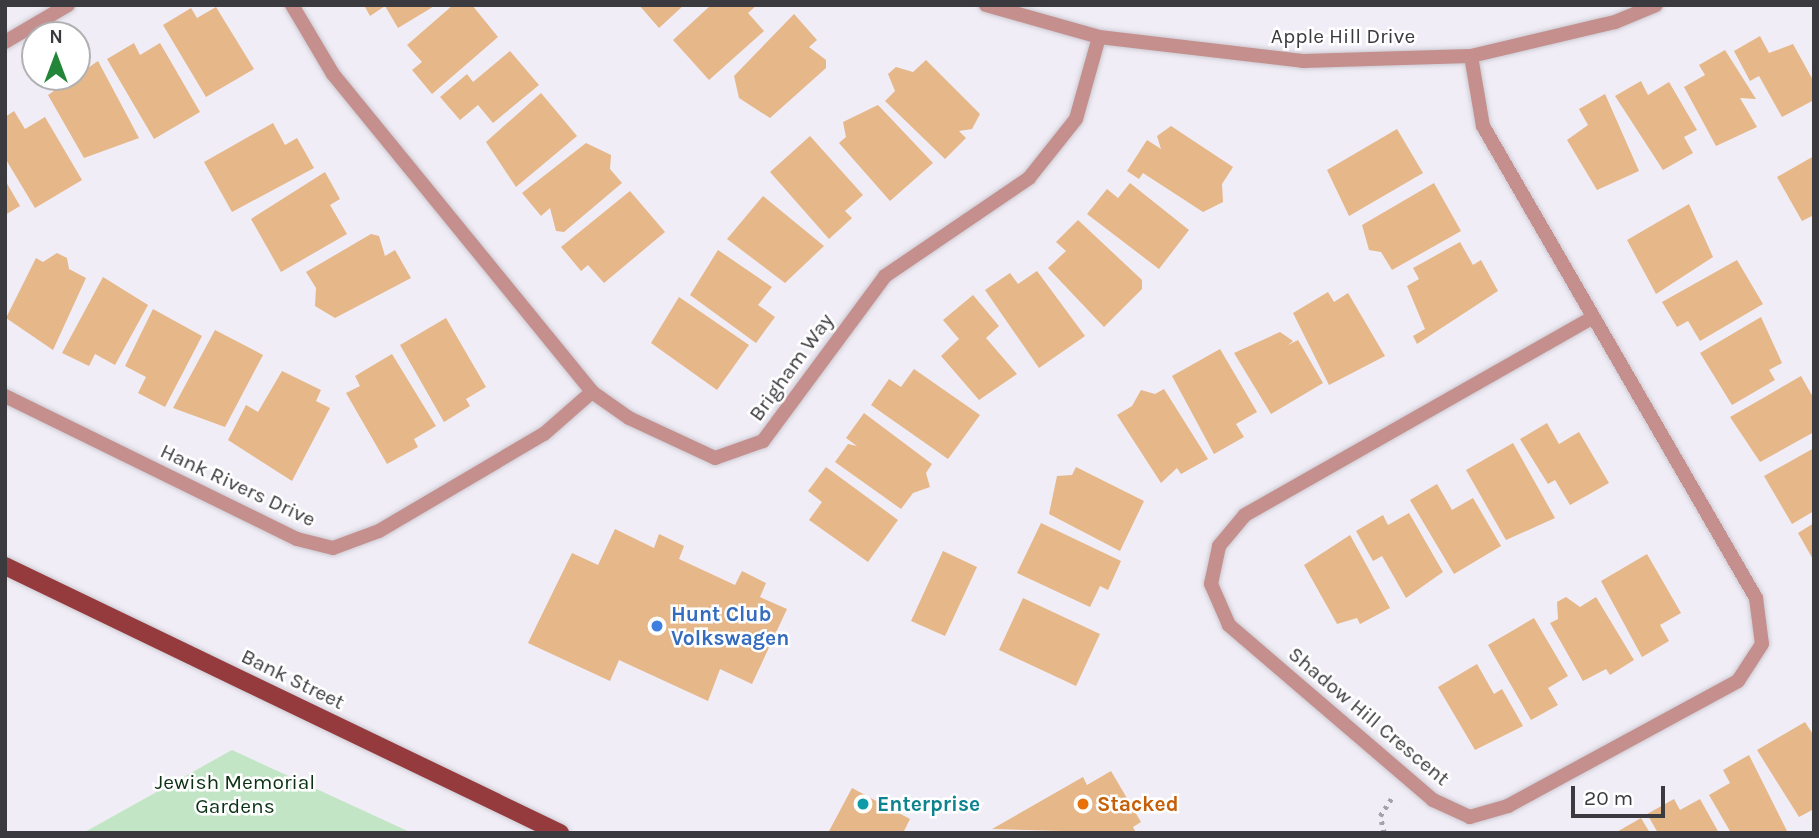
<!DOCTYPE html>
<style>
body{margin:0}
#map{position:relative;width:1819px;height:838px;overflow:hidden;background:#f0edf6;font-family:Karla,sans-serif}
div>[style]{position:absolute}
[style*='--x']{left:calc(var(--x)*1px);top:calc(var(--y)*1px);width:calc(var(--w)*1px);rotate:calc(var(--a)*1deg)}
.green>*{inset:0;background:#c2e6c5}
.building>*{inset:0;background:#e6b788}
.path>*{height:4.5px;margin-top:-2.25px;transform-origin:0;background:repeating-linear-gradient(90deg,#a4a1a8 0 3.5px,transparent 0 8.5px)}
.roads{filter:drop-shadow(0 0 2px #ccc9d1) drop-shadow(0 0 2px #ccc9d1)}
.street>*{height:14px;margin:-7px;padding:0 7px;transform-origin:7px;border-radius:7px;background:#c48f8d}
.primary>*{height:18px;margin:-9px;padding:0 9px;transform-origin:9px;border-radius:9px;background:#953b3e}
.dots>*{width:19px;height:19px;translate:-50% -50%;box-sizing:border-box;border:4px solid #fff;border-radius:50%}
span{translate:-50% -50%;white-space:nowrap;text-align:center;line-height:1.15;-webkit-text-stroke:5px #fff;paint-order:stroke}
.street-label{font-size:21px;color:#3b3a3e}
.shop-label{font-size:21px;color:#366cbe;font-weight:700}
.left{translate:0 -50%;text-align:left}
.park-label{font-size:21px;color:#0c3215}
.culture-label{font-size:21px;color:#0d838f;font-weight:700}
.food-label{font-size:21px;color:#c56008;font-weight:700}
.frame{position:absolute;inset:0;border:7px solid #3b3a3e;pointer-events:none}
.north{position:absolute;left:21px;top:21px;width:70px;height:70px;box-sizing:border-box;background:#fff;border:2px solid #b1b0b2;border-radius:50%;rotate:0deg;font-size:19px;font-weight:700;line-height:28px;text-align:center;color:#3b3a3e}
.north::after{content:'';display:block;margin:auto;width:24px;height:32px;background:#238538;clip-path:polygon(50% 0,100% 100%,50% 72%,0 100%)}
.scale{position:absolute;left:1571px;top:786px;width:94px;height:32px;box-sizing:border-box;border:4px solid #3b3a3e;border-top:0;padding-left:9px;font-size:21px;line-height:24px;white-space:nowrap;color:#3b3a3e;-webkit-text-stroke:5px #fff;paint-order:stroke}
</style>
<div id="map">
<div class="green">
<i style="clip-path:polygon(232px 750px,412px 833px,83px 833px)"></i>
</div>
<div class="building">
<i style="clip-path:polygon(364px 5px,436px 5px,398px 28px,385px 6px,370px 16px)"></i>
<i style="clip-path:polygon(453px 5px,472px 5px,498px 37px,432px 94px,412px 70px,422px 62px,407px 45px)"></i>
<i style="clip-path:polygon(639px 5px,684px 5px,659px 28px)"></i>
<i style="clip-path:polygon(711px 5px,757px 5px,748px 13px,764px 31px,709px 80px,673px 40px)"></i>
<i style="clip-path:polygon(216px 7px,254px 69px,206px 97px,163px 25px,191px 8px,197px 18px)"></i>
<i style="clip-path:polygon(794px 14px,817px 40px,809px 47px,826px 60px,826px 68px,770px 118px,739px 98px,734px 76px)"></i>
<i style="clip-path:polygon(1760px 36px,1769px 53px,1793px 44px,1814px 82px,1814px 100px,1782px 117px,1759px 76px,1750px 81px,1734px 51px)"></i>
<i style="clip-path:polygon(134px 43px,140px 55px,160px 43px,200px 112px,154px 139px,107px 59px)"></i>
<i style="clip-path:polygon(1725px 50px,1756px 99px,1740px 98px,1757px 127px,1716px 146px,1684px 87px,1705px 75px,1699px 65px)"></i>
<i style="clip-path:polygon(510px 51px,539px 85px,493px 123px,478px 105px,460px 120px,440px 97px,467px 74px,473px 82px)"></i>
<i style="clip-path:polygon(926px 60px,980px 114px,972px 129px,959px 131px,966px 138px,945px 159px,885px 101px,895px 91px,888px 74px,896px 67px,913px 72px)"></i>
<i style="clip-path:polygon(98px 61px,139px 138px,84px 158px,48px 95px)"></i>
<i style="clip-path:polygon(1641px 81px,1648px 95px,1669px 82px,1697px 130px,1684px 137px,1693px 153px,1663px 170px,1615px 96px)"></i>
<i style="clip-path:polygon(541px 93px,577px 136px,516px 187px,486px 142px)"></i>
<i style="clip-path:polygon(1605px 94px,1639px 171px,1597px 190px,1567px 140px,1588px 125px,1579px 109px)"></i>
<i style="clip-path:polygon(878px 105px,933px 163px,890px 201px,839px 143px,846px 137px,843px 122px)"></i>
<i style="clip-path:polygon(14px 111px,25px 129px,45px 117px,82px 180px,35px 208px,5px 158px,5px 117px)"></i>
<i style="clip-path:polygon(273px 123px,285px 145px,297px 138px,314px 168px,232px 212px,204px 162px)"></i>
<i style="clip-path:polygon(1171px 126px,1233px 167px,1222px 184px,1223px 202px,1203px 212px,1143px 173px,1139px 179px,1127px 171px,1147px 140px,1161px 149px,1157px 136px)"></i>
<i style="clip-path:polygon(1397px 129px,1423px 173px,1349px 216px,1327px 170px)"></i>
<i style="clip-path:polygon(810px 136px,863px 195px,845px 211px,852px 218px,829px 239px,770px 172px)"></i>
<i style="clip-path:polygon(586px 143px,611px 155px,610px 169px,622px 183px,564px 232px,556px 231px,550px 208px,541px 216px,522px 193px)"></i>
<i style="clip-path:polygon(1814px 156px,1814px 215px,1802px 221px,1777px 177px)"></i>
<i style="clip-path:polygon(325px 172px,340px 199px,330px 205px,347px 234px,281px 272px,251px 219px)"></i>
<i style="clip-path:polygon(5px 180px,20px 206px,5px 215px)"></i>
<i style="clip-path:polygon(1130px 183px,1189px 230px,1159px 269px,1087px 214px,1107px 189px,1118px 198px)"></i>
<i style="clip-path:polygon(1434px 183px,1461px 231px,1392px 270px,1381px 252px,1369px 250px,1362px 225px)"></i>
<i style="clip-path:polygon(630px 191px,665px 232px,604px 283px,588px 265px,581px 271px,561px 247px)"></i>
<i style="clip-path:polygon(763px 196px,824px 246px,785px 283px,727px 239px)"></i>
<i style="clip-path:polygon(1689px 204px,1713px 257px,1656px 294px,1627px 240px)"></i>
<i style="clip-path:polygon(1078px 220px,1142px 280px,1142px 289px,1104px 327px,1048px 268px,1066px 251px,1056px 242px)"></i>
<i style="clip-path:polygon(371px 234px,379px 236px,385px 256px,395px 250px,411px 278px,335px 318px,315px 306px,316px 288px,306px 272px)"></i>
<i style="clip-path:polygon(1460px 242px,1473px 265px,1481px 260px,1498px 291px,1417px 344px,1413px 336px,1425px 329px,1407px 286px,1419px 279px,1413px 268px)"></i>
<i style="clip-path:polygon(718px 250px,772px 287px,758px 305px,775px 317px,756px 343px,690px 295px)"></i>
<i style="clip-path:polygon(57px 253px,67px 258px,69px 269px,86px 278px,53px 350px,6px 318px,36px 258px,43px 262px)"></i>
<i style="clip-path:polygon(1737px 260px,1763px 304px,1700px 341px,1688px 321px,1677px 327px,1662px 302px)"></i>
<i style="clip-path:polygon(1037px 271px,1085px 336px,1039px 368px,985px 290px,1010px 273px,1018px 284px)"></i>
<i style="clip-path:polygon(103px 277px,148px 305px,115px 365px,95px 354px,89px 366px,62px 353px)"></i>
<i style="clip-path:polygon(1328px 292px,1334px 302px,1348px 293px,1385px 356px,1329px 385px,1293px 313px)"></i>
<i style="clip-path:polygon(973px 295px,999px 326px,986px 338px,1017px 374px,979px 400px,941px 356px,959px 339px,943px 320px)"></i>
<i style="clip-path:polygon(679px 297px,749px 345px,717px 390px,651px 343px)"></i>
<i style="clip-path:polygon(153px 309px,202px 336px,165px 407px,138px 393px,146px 377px,125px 366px)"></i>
<i style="clip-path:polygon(1761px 317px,1782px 363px,1769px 370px,1775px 380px,1732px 405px,1700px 353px)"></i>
<i style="clip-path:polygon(446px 318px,486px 387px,466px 399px,470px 406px,444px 422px,400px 345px)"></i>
<i style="clip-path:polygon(215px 330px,263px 355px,225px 427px,173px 408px)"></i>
<i style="clip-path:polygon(1280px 332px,1293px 341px,1288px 345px,1298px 340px,1323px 383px,1271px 414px,1234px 353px)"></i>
<i style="clip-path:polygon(1220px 349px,1257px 412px,1236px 424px,1244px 437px,1214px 454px,1172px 376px)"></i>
<i style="clip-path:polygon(392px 354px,436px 426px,414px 439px,418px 447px,387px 464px,346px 393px,360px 386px,355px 376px)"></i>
<i style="clip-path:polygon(914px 369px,980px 415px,948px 459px,871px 405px,889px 379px,901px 387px)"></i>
<i style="clip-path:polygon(282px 371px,321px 390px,316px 401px,330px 408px,292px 481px,228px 440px,246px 405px,258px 412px)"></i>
<i style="clip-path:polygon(1801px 376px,1814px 399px,1814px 432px,1760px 462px,1730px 417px)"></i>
<i style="clip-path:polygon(1164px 389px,1208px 459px,1181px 474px,1177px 468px,1161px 483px,1117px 415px,1132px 406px,1141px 390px,1155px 394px)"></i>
<i style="clip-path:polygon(864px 413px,932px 464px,926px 473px,930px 487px,913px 493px,901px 509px,835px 462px,848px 444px,857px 446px,846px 438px)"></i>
<i style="clip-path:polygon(1547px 423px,1559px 444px,1579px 432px,1609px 483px,1570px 505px,1555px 480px,1548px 484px,1520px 439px)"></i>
<i style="clip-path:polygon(1513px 443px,1555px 518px,1506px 540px,1466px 470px)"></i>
<i style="clip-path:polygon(1814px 448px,1814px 511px,1792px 524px,1764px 476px)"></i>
<i style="clip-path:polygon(826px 467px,898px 520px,868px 562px,809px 520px,822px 502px,808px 491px)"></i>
<i style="clip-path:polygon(1076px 467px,1144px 501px,1120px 551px,1049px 514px,1057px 476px,1072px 475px)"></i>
<i style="clip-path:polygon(1437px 484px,1452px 510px,1473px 498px,1501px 546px,1454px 574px,1410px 500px)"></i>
<i style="clip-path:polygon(1409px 513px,1443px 572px,1406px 598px,1382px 556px,1373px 561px,1356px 531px,1383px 515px,1388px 525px)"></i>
<i style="clip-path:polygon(1041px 523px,1121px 561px,1108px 590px,1100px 586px,1090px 607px,1017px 573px)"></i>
<i style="clip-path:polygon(1814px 523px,1814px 561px,1798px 533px)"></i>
<i style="clip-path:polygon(615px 529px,654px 548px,659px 534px,684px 546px,679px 559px,735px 585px,742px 571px,766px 583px,760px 597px,787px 609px,752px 684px,720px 669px,708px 701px,619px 660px,610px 681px,528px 643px,572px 553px,598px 565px)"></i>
<i style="clip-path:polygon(1350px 535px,1390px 608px,1360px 624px,1357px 618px,1337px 624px,1304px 565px)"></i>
<i style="clip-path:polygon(943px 551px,977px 567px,945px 636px,911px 621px)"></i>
<i style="clip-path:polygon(1647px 554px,1681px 613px,1660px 625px,1669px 641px,1642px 657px,1601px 581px)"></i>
<i style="clip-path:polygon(1566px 597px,1580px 607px,1596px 597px,1634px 660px,1610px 675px,1606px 669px,1583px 681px,1550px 623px,1558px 619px,1557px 602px)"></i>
<i style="clip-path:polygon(1023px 598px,1100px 634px,1076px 686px,999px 650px)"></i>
<i style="clip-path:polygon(1534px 618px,1568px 676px,1548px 688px,1558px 705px,1531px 720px,1488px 645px)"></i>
<i style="clip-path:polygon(1477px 664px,1494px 694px,1502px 689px,1523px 726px,1475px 750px,1438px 687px)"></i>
<i style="clip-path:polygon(1805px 722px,1814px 736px,1814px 809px,1799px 817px,1757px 750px)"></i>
<i style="clip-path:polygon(1749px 755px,1788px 833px,1731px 833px,1709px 795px,1730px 783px,1723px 770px)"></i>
<i style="clip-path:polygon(1111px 771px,1141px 822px,1133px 827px,1136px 833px,992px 829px,1083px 777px,1087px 785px)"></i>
<i style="clip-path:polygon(852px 788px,910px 819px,903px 833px,828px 833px)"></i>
<i style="clip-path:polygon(1674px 799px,1680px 810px,1700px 799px,1719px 833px,1658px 833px,1647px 814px)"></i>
<i style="clip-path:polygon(1641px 818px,1650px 833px,1615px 833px)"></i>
</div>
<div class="path">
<i style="--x:1384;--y:833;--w:17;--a:-103"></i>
<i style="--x:1380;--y:816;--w:24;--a:-57"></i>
</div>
<div class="roads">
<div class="street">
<i style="--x:292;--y:5;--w:80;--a:59.3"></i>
<i style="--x:333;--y:74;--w:410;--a:50.8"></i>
<i style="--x:592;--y:392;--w:45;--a:35.1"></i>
<i style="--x:629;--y:418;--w:95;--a:24.9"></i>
<i style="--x:715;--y:458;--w:51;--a:-19.5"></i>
<i style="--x:763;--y:441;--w:205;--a:-53.5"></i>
<i style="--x:885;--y:276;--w:174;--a:-34.2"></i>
<i style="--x:1029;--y:178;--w:75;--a:-51.5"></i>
<i style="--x:1076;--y:119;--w:85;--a:-74.3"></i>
<i style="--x:986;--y:5;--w:117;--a:15.8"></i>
<i style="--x:1099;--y:37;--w:205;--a:6.7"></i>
<i style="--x:1303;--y:61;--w:168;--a:-1.7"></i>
<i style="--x:1471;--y:56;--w:148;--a:-13.3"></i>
<i style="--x:1615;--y:22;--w:44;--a:-22.5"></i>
<i style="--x:5;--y:42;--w:73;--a:-30.4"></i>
<i style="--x:1471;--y:56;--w:71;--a:80.3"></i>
<i style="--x:1483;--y:126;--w:545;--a:59.96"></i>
<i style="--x:1756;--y:598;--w:46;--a:82.6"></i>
<i style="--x:1762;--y:644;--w:44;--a:123"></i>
<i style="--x:1738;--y:681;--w:262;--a:151.5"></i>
<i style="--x:1508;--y:806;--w:40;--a:164"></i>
<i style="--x:1470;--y:817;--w:41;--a:-155.3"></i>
<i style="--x:1433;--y:800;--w:269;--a:-139.4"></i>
<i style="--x:1229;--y:625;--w:45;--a:-113.7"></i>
<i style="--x:1211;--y:584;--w:39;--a:-78"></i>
<i style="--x:1219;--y:546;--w:40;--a:-50"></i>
<i style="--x:1245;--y:515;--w:400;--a:-29.6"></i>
<i style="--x:5;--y:396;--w:325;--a:26.1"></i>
<i style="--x:297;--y:539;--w:37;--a:14"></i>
<i style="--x:333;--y:548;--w:49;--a:-20.3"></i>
<i style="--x:379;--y:531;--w:191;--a:-30.5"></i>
<i style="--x:544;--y:434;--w:64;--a:-41.2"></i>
</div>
<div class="primary">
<i style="--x:5;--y:566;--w:616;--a:25.69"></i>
</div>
</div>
<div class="dots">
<i style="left:657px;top:626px;background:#3f7fe0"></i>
<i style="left:863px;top:804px;background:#0f9aa8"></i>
<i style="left:1083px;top:804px;background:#e8710a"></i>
</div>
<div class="street-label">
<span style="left:1343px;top:36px">Apple Hill Drive</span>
<span style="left:791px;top:367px;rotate:-54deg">Brigham Way</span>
<span style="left:238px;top:485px;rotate:25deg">Hank Rivers Drive</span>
<span style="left:293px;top:679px;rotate:26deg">Bank Street</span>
<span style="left:1369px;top:716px;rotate:40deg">Shadow Hill Crescent</span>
</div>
<div class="shop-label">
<span class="left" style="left:671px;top:626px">Hunt Club<br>Volkswagen</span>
</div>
<div class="park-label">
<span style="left:235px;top:794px">Jewish Memorial<br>Gardens</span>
</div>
<div class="culture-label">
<span class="left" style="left:877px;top:804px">Enterprise</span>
</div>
<div class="food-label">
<span class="left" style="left:1097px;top:804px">Stacked</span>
</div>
<div class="frame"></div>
<div class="north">N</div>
<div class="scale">20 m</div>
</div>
